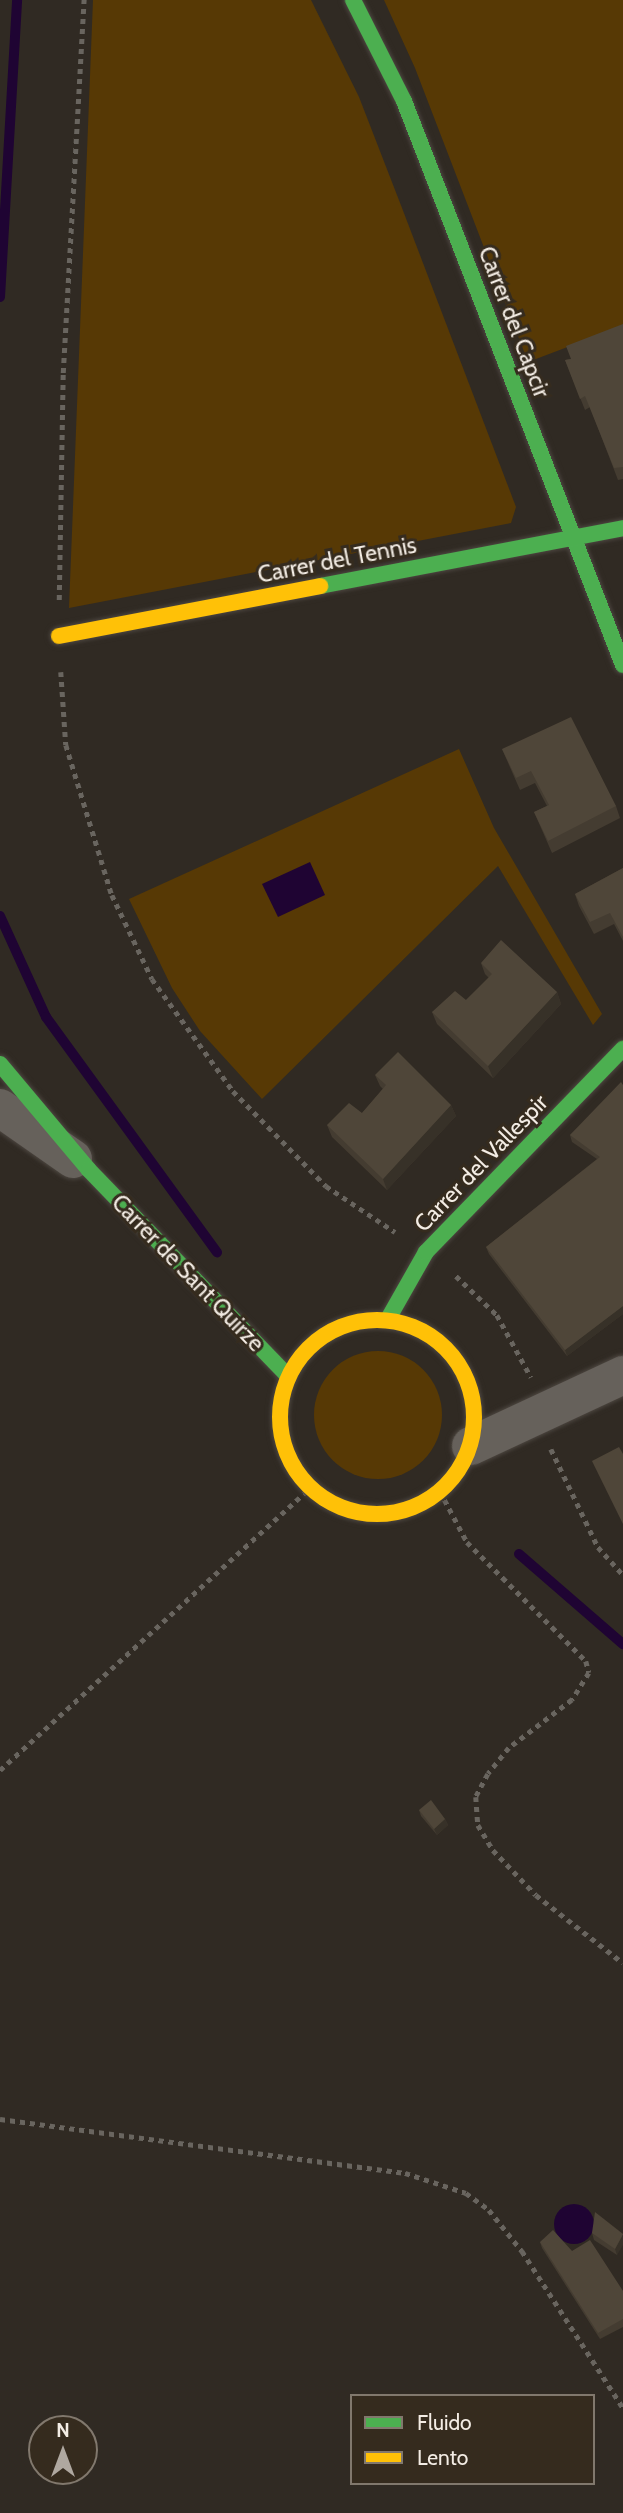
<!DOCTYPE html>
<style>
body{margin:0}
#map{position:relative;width:623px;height:2513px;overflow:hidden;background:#302a23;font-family:Cabin,sans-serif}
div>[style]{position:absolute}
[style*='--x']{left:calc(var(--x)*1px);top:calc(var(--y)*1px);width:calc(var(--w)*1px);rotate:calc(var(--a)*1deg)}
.green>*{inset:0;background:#573905}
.round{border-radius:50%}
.water>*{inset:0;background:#1f0433}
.stream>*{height:10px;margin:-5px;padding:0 5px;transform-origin:5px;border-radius:5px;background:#1f0433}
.path>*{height:4.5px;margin-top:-2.25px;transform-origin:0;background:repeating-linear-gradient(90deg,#69655f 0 5px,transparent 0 10px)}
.roads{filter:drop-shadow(0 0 2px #4c4640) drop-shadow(0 0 2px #4c4640)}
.street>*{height:38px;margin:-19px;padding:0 19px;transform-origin:19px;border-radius:19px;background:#66615b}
.fast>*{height:16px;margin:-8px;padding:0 8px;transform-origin:8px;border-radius:8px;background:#4caf50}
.slow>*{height:16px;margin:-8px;padding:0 8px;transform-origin:8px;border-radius:8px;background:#ffc107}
.slow>.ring{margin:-8px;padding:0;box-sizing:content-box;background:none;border:16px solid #ffc107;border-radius:50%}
.wall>*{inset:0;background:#443c31}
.shaded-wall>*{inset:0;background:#373128}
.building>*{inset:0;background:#4f4639}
span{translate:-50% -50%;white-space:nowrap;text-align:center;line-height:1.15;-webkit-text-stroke:6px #352b1e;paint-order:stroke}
.street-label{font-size:23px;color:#f3ece4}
.legend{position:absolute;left:350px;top:2394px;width:245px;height:91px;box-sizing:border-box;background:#352b1e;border:2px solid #81786d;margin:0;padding:9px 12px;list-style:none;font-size:21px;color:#f3ece4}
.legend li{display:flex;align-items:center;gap:14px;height:35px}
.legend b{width:35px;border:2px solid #81786d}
.north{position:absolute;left:28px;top:2415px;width:70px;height:70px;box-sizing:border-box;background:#352b1e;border:2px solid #81786d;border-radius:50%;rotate:0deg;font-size:19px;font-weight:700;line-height:28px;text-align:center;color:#f3ece4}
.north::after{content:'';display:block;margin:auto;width:24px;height:32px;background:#afa8a0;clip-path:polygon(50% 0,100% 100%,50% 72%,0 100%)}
</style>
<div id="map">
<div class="green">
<i style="clip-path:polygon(93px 0,311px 0,359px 97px,402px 208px,516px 507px,511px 523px,69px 608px)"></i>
<i style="clip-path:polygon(384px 0,623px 0,623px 326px,528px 362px,415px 68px)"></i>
<i style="clip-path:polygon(459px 749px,494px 828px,602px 1014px,593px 1025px,498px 866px,262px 1099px,200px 1031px,172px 988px,129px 899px)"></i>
<i class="round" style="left:314px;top:1351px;width:128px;height:128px"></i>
</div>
<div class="water">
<i style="clip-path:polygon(310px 862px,325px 895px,278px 917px,262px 884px)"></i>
<i class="round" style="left:554px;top:2204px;width:40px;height:40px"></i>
</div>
<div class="stream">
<i style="--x:0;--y:297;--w:297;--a:-86.7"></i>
<i style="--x:0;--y:916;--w:111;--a:65.5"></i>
<i style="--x:46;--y:1017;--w:291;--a:54"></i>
<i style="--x:519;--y:1554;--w:138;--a:40.9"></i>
</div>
<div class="path">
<i style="--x:59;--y:600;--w:227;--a:-89"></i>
<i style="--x:63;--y:373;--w:374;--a:-86.8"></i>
<i style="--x:61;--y:672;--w:73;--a:86.1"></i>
<i style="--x:66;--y:745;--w:157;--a:73"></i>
<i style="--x:112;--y:895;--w:93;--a:64.5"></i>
<i style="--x:152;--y:979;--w:138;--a:54.1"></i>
<i style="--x:233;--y:1091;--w:133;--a:45.6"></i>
<i style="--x:326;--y:1186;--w:83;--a:33.7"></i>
<i style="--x:456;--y:1276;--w:57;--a:43.6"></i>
<i style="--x:497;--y:1315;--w:71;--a:61.3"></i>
<i style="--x:551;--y:1449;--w:109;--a:64.4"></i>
<i style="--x:598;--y:1547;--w:38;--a:48"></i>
<i style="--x:440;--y:1491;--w:58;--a:62.1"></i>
<i style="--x:467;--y:1542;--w:168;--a:45"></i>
<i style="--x:586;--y:1661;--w:12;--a:76"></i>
<i style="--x:589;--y:1673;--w:32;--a:122"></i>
<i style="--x:572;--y:1700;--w:79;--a:142.7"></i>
<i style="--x:509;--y:1748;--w:33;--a:129"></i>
<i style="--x:488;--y:1774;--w:26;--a:118"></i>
<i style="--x:476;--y:1797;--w:28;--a:86"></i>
<i style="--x:478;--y:1825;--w:29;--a:59"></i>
<i style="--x:493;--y:1850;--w:62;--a:46.3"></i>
<i style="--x:536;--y:1895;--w:110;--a:38"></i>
<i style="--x:0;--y:1770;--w:420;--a:-42.3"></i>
<i style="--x:0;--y:2119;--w:409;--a:7.6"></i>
<i style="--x:405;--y:2173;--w:64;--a:18.2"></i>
<i style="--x:466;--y:2193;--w:29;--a:36"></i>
<i style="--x:489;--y:2210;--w:53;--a:51.2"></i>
<i style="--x:522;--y:2251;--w:187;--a:57.2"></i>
</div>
<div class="roads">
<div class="street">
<i style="--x:0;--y:1108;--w:89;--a:34.9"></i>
<i style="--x:471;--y:1446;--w:168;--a:-25"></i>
</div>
<div class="fast">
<i style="--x:353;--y:0;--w:113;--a:63.2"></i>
<i style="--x:404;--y:101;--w:605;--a:68.78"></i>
<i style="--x:320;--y:586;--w:309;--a:-10.8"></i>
<i style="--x:0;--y:1064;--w:138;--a:50"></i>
<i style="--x:89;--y:1170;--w:286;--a:46"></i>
<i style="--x:388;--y:1319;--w:77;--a:-60.4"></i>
<i style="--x:426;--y:1252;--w:283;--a:-45.9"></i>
</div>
<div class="slow">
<i style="--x:59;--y:636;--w:266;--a:-10.8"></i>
<i class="ring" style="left:280px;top:1320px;width:178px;height:178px"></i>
</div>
</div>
<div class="wall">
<i style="clip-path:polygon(623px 324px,623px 479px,618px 480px,590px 407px,585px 410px,565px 360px,571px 359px)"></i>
<i style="clip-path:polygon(502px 749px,616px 806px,620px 818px,552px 853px,534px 812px,547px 806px,535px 783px,520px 790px)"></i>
<i style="clip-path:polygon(623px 868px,623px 941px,614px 924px,594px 934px,579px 906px,575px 894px)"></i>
<i style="clip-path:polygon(481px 963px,557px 992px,561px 1004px,493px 1078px,437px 1024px,432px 1012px,466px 1000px,489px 978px,485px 974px)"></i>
<i style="clip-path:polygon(375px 1075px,451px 1105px,456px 1116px,387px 1190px,332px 1137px,327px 1125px,362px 1113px,383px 1089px,380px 1086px)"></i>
<i style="clip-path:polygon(623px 1085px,623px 1314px,567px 1356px,489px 1254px,486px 1247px,597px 1159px,572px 1142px,570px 1135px)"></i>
<i style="clip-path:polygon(419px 1810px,445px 1819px,448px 1825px,437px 1835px,421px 1816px)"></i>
<i style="clip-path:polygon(592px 2233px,623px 2234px,617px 2255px,594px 2240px)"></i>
<i style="clip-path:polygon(540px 2242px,572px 2251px,623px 2291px,623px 2327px,600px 2339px,542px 2248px)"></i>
</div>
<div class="shaded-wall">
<i style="clip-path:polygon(557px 992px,561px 1004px,493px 1078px,488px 1066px)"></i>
<i style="clip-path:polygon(451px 1105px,456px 1116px,387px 1190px,383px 1179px)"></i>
<i style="clip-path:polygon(623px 1306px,623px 1314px,567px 1356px,565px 1350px)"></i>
<i style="clip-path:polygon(445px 1819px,448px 1825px,437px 1835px,434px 1829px)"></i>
<i style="clip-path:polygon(623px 2235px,623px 2245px,617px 2255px,615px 2249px)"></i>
</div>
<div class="building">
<i style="clip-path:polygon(623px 324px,623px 467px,614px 468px,585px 396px,580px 399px,565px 360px,571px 359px,566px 346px)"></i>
<i style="clip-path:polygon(571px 717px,616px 806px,548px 841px,534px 812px,549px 805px,531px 771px,516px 778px,502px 749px)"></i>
<i style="clip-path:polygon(623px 868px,623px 937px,610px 913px,590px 922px,575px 894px)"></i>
<i style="clip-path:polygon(501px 940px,557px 992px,488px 1066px,432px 1012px,455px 991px,466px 1000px,492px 974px,481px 963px)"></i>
<i style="clip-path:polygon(398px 1052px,451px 1105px,383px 1179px,327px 1125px,349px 1103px,362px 1113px,386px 1085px,375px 1075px)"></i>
<i style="clip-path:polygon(621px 1082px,623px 1085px,623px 1306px,565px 1350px,486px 1247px,600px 1157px,570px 1135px)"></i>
<i style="clip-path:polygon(619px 1447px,623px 1454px,623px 1524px,592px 1461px)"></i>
<i style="clip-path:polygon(431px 1800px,445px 1819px,434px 1829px,419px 1810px)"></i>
<i style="clip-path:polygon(595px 2212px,623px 2234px,615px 2249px,592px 2233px)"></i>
<i style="clip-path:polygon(553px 2230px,572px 2251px,590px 2240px,623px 2291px,623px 2319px,598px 2333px,540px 2242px)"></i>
</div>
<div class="street-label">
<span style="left:514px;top:322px;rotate:69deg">Carrer del Capcir</span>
<span style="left:337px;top:560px;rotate:-11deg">Carrer del Tennis</span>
<span style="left:481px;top:1163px;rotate:-46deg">Carrer del Vallespir</span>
<span style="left:188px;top:1273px;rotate:46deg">Carrer de Sant Quirze</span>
</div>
<ul class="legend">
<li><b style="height:9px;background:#4caf50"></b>Fluido</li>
<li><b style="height:9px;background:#ffc107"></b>Lento</li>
</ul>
<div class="north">N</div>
</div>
